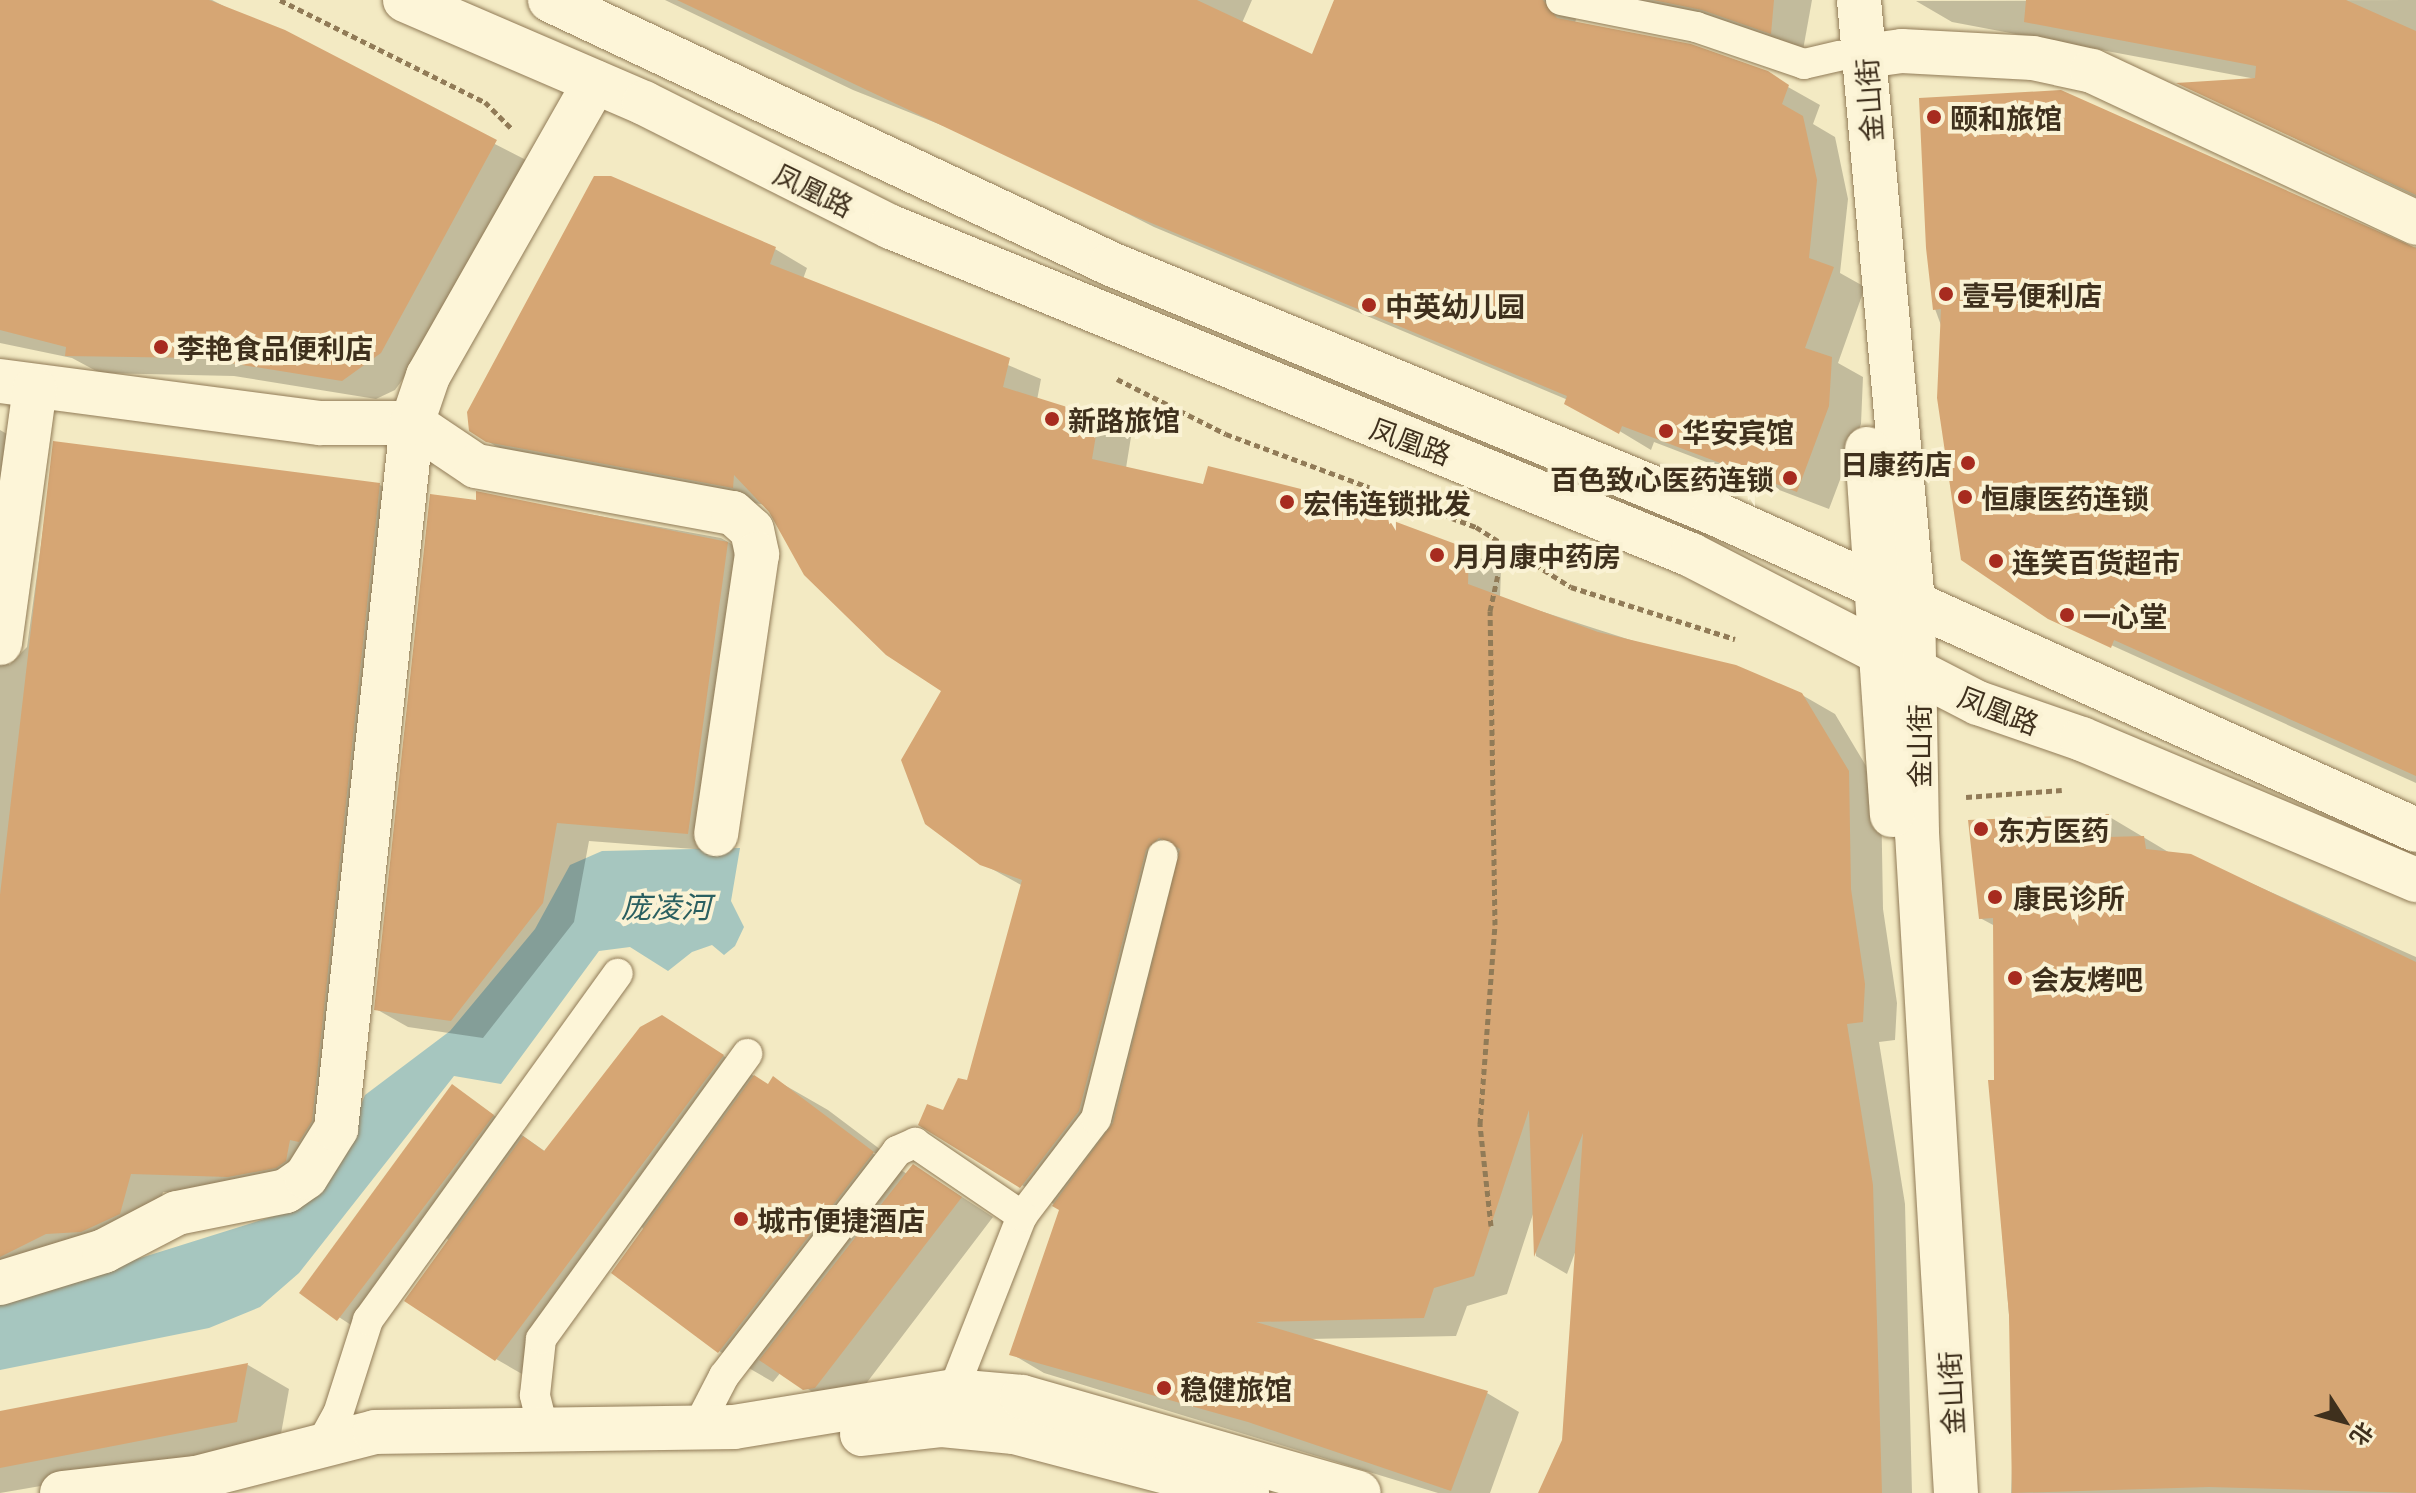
<!DOCTYPE html>
<meta charset="utf-8">
<style>
body{margin:0}
#map{position:relative;width:2416px;height:1493px;overflow:hidden;background:#f3eac3;font-family:Georgia,"Noto Sans SC",serif}
div>[style]{position:absolute}
[style*='--x']{left:calc(var(--x)*1px);top:calc(var(--y)*1px);width:calc(var(--w)*1px);rotate:calc(var(--a)*1deg)}
.water>*{inset:0;background:#a6c6bf}
.shadow>*{inset:0;background:#0003}
.building>*{inset:0;background:#d6a674}
.path>*{height:5px;margin-top:-2.5px;transform-origin:0;background:repeating-linear-gradient(90deg,#917b57 0 6px,transparent 0 10px)}
.roads{filter:drop-shadow(0 0 2px #917b57) drop-shadow(0 0 2px #917b57)}
.lane>*{height:30px;margin:-15px;padding:0 15px;transform-origin:15px;border-radius:15px;background:#fdf5d8}
.street>*{height:44px;margin:-22px;padding:0 22px;transform-origin:22px;border-radius:22px;background:#fdf5d8}
.secondary>*{height:44px;margin:-22px;padding:0 22px;transform-origin:22px;border-radius:22px;background:#fdf5d8}
.dots>*{width:22px;height:22px;translate:-50% -50%;box-sizing:border-box;border:4px solid #faf2d4;border-radius:50%}
span{translate:-50% -50%;white-space:nowrap;text-align:center;line-height:1.15;-webkit-text-stroke:8px #faf2d4;paint-order:stroke}
.street-label{font-size:28px;color:#3f301d}
.poi-label{font-size:28px;color:#3f301d;font-weight:700}
.left{translate:0 -50%;text-align:left}
.right{translate:-100% -50%;text-align:right}
.water-label{font-size:30px;color:#2a5f60;font-style:italic}
.north{position:absolute;left:2304px;top:1381px;width:80px;height:80px;-webkit-text-stroke:6px #faf2d4;paint-order:stroke;rotate:126deg;font-size:22px;font-weight:700;line-height:32px;text-align:center;color:#3f301d}
.north::after{content:'';display:block;margin:auto;width:28px;height:36px;background:#3f301d;clip-path:polygon(50% 0,100% 100%,50% 72%,0 100%)}
</style>
<div id="map">
<div class="water">
<i style="clip-path:polygon(740px 848px,731px 901px,744px 927px,735px 946px,724px 955px,712px 945px,692px 952px,668px 971px,630px 947px,599px 951px,501px 1084px,454px 1076px,299px 1273px,260px 1307px,209px 1328px,0 1370px,0 1302px,274px 1216px,355px 1119px,365px 1095px,450px 1031px,535px 929px,570px 865px,602px 851px)"></i>
</div>
<div class="shadow">
<i style="clip-path:polygon(0 0,212px 0,528px 161px,457px 304px,395px 390px,376px 399px,234px 376px,100px 373px,72px 358px,0 343px)"></i>
<i style="clip-path:polygon(665px 0,1252px 0,1242px 23px,1313px 56px,1336px 0,1596px 0,1580px 5px,1575px 23px,1691px 46px,1788px 87px,1820px 105px,1813px 124px,1835px 137px,1848px 199px,1840px 273px,1865px 287px,1838px 363px,1863px 377px,1861px 424px,1829px 509px,1654px 442px,1651px 450px,1568px 400px,1154px 227px,994px 146px,853px 90px)"></i>
<i style="clip-path:polygon(1600px 0,1812px 0,1803px 50px)"></i>
<i style="clip-path:polygon(2416px 0,2416px 197px,2183px 84px,2256px 79px,1952px 22px,1916px 1px)"></i>
<i style="clip-path:polygon(2416px 247px,2416px 783px,2049px 617px,1935px 309px)"></i>
<i style="clip-path:polygon(775px 249px,807px 268px,803px 279px,1041px 379px,1037px 400px,1131px 437px,1126px 468px,1468px 551px,1501px 570px,1500px 598px,1802px 695px,1835px 714px,1881px 791px,1883px 909px,1897px 1003px,1895px 1040px,1879px 1042px,1905px 1204px,1912px 1493px,1540px 1493px,1564px 1441px,1576px 1250px,1567px 1274px,1536px 1256px,1534px 1211px,1507px 1294px,1467px 1306px,1456px 1336px,1309px 1339px,1487px 1393px,1519px 1412px,1490px 1493px,1438px 1493px,1044px 1373px,1012px 1354px,1062px 1209px,921px 1125px,944px 1112px,968px 1083px,1023px 886px,981px 863px,944px 691px,765px 505px,520px 460px,487px 441px)"></i>
<i style="clip-path:polygon(0 430px,35px 450px,9px 665px,27px 647px,55px 443px,380px 485px,412px 504px,344px 1140px,262px 1195px,163px 1192px,152px 1233px,0 1292px)"></i>
<i style="clip-path:polygon(478px 494px,721px 538px,754px 557px,720px 851px,589px 841px,574px 922px,483px 1038px,408px 1027px,376px 1009px)"></i>
<i style="clip-path:polygon(2108px 816px,2170px 853px,2190px 856px,2416px 957px,2416px 1493px,2011px 1493px,2015px 1388px,1990px 1082px,1996px 1082px,1995px 926px,1980px 918px)"></i>
<i style="clip-path:polygon(695px 1037px,769px 1086px,774px 1079px,828px 1110px,901px 1165px,864px 1148px,909px 1175px,914px 1166px,993px 1217px,849px 1406px,838px 1408px,781px 1372px,773px 1382px,719px 1351px,642px 1227px,529px 1378px,496px 1359px,447px 1238px,371px 1338px,302px 1293px,452px 1086px,546px 1152px)"></i>
<i style="clip-path:polygon(248px 1365px,289px 1389px,279px 1445px,0 1493px,0 1413px)"></i>
</div>
<div class="building">
<i style="clip-path:polygon(0 0,209px 0,285px 30px,497px 140px,381px 353px,342px 381px,199px 358px,65px 356px,66px 347px,0 330px)"></i>
<i style="clip-path:polygon(677px 0,1197px 0,1312px 54px,1334px 0,1543px 0,1557px 18px,1691px 44px,1768px 71px,1789px 85px,1782px 104px,1803px 116px,1817px 180px,1809px 258px,1834px 267px,1805px 348px,1832px 357px,1829px 406px,1797px 492px,1622px 426px,1619px 434px,1564px 404px,1567px 396px,1120px 210px)"></i>
<i style="clip-path:polygon(1653px 0,1774px 0,1771px 34px,1702px 10px)"></i>
<i style="clip-path:polygon(2026px 0,2346px 0,2416px 31px,2416px 195px,2176px 83px,2255px 78px,2256px 66px,2024px 22px)"></i>
<i style="clip-path:polygon(2061px 90px,2416px 248px,2416px 776px,2114px 640px,2111px 648px,2048px 619px,1961px 560px,1937px 398px,1941px 309px,1933px 310px,1926px 248px,1919px 98px)"></i>
<i style="clip-path:polygon(594px 176px,611px 176px,776px 247px,770px 264px,1010px 358px,1003px 387px,1099px 417px,1092px 459px,1203px 484px,1208px 466px,1321px 494px,1469px 549px,1468px 584px,1598px 632px,1736px 665px,1802px 693px,1849px 771px,1851px 889px,1865px 984px,1863px 1022px,1847px 1024px,1873px 1185px,1882px 1493px,1538px 1493px,1562px 1440px,1583px 1133px,1534px 1257px,1529px 1110px,1474px 1276px,1434px 1288px,1424px 1318px,1256px 1322px,1488px 1391px,1451px 1491px,1248px 1422px,1009px 1355px,1059px 1210px,1052px 1206px,1113px 1123px,1180px 849px,1159px 838px,1146px 850px,1079px 1111px,1020px 1188px,918px 1125px,927px 1104px,943px 1110px,958px 1078px,967px 1080px,1022px 880px,980px 865px,925px 824px,901px 760px,941px 691px,886px 655px,804px 575px,769px 512px,734px 475px,733px 488px,486px 442px,469px 431px,467px 412px)"></i>
<i style="clip-path:polygon(53px 441px,380px 483px,312px 1121px,299px 1142px,290px 1140px,286px 1161px,276px 1168px,228px 1177px,131px 1174px,120px 1214px,81px 1232px,46px 1234px,0 1257px,0 895px)"></i>
<i style="clip-path:polygon(476px 491px,728px 542px,688px 834px,557px 823px,543px 903px,451px 1021px,374px 1010px,430px 494px,476px 500px)"></i>
<i style="clip-path:polygon(2109px 814px,2108px 837px,2144px 836px,2146px 849px,2191px 854px,2416px 962px,2416px 1493px,2209px 1487px,2012px 1493px,2009px 1315px,1988px 1080px,1994px 1080px,1993px 918px,1979px 919px,1968px 820px)"></i>
<i style="clip-path:polygon(662px 1015px,724px 1055px,495px 1361px,404px 1301px,523px 1136px,544px 1151px,640px 1027px)"></i>
<i style="clip-path:polygon(754px 1075px,768px 1084px,773px 1076px,874px 1152px,718px 1353px,611px 1273px)"></i>
<i style="clip-path:polygon(452px 1084px,494px 1115px,337px 1321px,299px 1293px)"></i>
<i style="clip-path:polygon(913px 1164px,962px 1197px,815px 1388px,803px 1390px,759px 1360px)"></i>
<i style="clip-path:polygon(248px 1363px,237px 1422px,0 1468px,0 1411px)"></i>
</div>
<div class="path">
<i style="--x:280;--y:0;--w:229;--a:26.5"></i>
<i style="--x:485;--y:102;--w:38;--a:45"></i>
<i style="--x:1117;--y:379;--w:122;--a:26.8"></i>
<i style="--x:1226;--y:434;--w:267;--a:20.4"></i>
<i style="--x:1476;--y:527;--w:112;--a:32.3"></i>
<i style="--x:1571;--y:587;--w:172;--a:17.6"></i>
<i style="--x:1966;--y:797;--w:96;--a:-4.2"></i>
<i style="--x:1491;--y:1226;--w:103;--a:-96.2"></i>
<i style="--x:1480;--y:1124;--w:200;--a:-85.7"></i>
<i style="--x:1495;--y:925;--w:314;--a:-90.9"></i>
<i style="--x:1490;--y:611;--w:66;--a:-77.7"></i>
</div>
<div class="roads">
<div class="lane">
<i style="--x:1561;--y:0;--w:138;--a:11.3"></i>
<i style="--x:1696;--y:27;--w:114;--a:18.9"></i>
<i style="--x:1804;--y:64;--w:37;--a:-13"></i>
<i style="--x:953;--y:1391;--w:188;--a:-68.5"></i>
<i style="--x:1022;--y:1216;--w:122;--a:-52.7"></i>
<i style="--x:1096;--y:1119;--w:272;--a:-75.8"></i>
<i style="--x:696;--y:1430;--w:61;--a:-62.6"></i>
<i style="--x:724;--y:1376;--w:284;--a:-52.4"></i>
<i style="--x:897;--y:1151;--w:20;--a:-24"></i>
<i style="--x:915;--y:1143;--w:130;--a:34.3"></i>
<i style="--x:544;--y:1432;--w:38;--a:-104"></i>
<i style="--x:535;--y:1395;--w:56;--a:-83.9"></i>
<i style="--x:541;--y:1339;--w:352;--a:-54.1"></i>
<i style="--x:320;--y:1446;--w:37;--a:-61"></i>
<i style="--x:338;--y:1414;--w:99;--a:-72.3"></i>
<i style="--x:368;--y:1320;--w:427;--a:-54.2"></i>
</div>
<div class="street">
<i style="--x:1866;--y:56;--w:36;--a:-8"></i>
<i style="--x:1902;--y:51;--w:131;--a:3.1"></i>
<i style="--x:2033;--y:58;--w:60;--a:12.4"></i>
<i style="--x:2092;--y:71;--w:358;--a:25.1"></i>
<i style="--x:0;--y:381;--w:323;--a:7.5"></i>
<i style="--x:320;--y:423;--w:92;--a:0"></i>
<i style="--x:412;--y:423;--w:77;--a:33.9"></i>
<i style="--x:476;--y:466;--w:261;--a:10.4"></i>
<i style="--x:733;--y:513;--w:25;--a:42"></i>
<i style="--x:752;--y:530;--w:25;--a:78"></i>
<i style="--x:757;--y:554;--w:283;--a:98.3"></i>
<i style="--x:0;--y:643;--w:256;--a:-82.2"></i>
<i style="--x:0;--y:1283;--w:109;--a:-17.1"></i>
<i style="--x:104;--y:1251;--w:82;--a:-27.5"></i>
<i style="--x:177;--y:1213;--w:111;--a:-11.4"></i>
<i style="--x:286;--y:1191;--w:24;--a:-35"></i>
<i style="--x:306;--y:1177;--w:57;--a:-58"></i>
<i style="--x:336;--y:1129;--w:710;--a:-83.86"></i>
<i style="--x:412;--y:423;--w:50;--a:-71.2"></i>
<i style="--x:428;--y:376;--w:338;--a:-60.4"></i>
<i style="--x:862;--y:1434;--w:81;--a:-6.4"></i>
<i style="--x:942;--y:1425;--w:72;--a:5.6"></i>
<i style="--x:1014;--y:1432;--w:241;--a:14.7"></i>
<i style="--x:62;--y:1493;--w:135;--a:-6.4"></i>
<i style="--x:196;--y:1478;--w:185;--a:-14.4"></i>
<i style="--x:375;--y:1432;--w:359;--a:-0.8"></i>
<i style="--x:734;--y:1427;--w:222;--a:-9.3"></i>
<i style="--x:953;--y:1391;--w:69;--a:5"></i>
<i style="--x:1022;--y:1397;--w:350;--a:15.9"></i>
</div>
<div class="secondary">
<i style="--x:405;--y:0;--w:260;--a:23.3"></i>
<i style="--x:644;--y:103;--w:276;--a:26.7"></i>
<i style="--x:891;--y:227;--w:865;--a:22.29"></i>
<i style="--x:1691;--y:555;--w:323;--a:27.3"></i>
<i style="--x:1978;--y:703;--w:110;--a:19.1"></i>
<i style="--x:2082;--y:739;--w:363;--a:22.9"></i>
<i style="--x:550;--y:0;--w:620;--a:25.2"></i>
<i style="--x:1111;--y:264;--w:652;--a:22.44"></i>
<i style="--x:1714;--y:513;--w:770;--a:24.3"></i>
<i style="--x:1859;--y:0;--w:605;--a:84.88"></i>
<i style="--x:1913;--y:603;--w:230;--a:89"></i>
<i style="--x:1917;--y:833;--w:661;--a:86.62"></i>
<i style="--x:1867;--y:449;--w:367;--a:86.1"></i>
</div>
</div>
<div class="dots">
<i style="left:1934px;top:117px;background:#a72b1f"></i>
<i style="left:1946px;top:294px;background:#a72b1f"></i>
<i style="left:1369px;top:305px;background:#a72b1f"></i>
<i style="left:161px;top:347px;background:#a72b1f"></i>
<i style="left:1052px;top:419px;background:#a72b1f"></i>
<i style="left:1666px;top:431px;background:#a72b1f"></i>
<i style="left:1968px;top:463px;background:#a72b1f"></i>
<i style="left:1790px;top:478px;background:#a72b1f"></i>
<i style="left:1965px;top:497px;background:#a72b1f"></i>
<i style="left:1287px;top:502px;background:#a72b1f"></i>
<i style="left:1437px;top:555px;background:#a72b1f"></i>
<i style="left:1996px;top:561px;background:#a72b1f"></i>
<i style="left:2067px;top:615px;background:#a72b1f"></i>
<i style="left:1981px;top:829px;background:#a72b1f"></i>
<i style="left:1995px;top:897px;background:#a72b1f"></i>
<i style="left:2015px;top:978px;background:#a72b1f"></i>
<i style="left:741px;top:1219px;background:#a72b1f"></i>
<i style="left:1164px;top:1388px;background:#a72b1f"></i>
</div>
<div class="street-label">
<span style="left:1868px;top:100px;rotate:-94deg">金山街</span>
<span style="left:814px;top:189px;rotate:26deg">凤凰路</span>
<span style="left:1411px;top:440px;rotate:20deg">凤凰路</span>
<span style="left:1999px;top:709px;rotate:21deg">凤凰路</span>
<span style="left:1918px;top:746px;rotate:-90deg">金山街</span>
<span style="left:1950px;top:1393px;rotate:-93deg">金山街</span>
</div>
<div class="poi-label">
<span class="left" style="left:1950px;top:117px">颐和旅馆</span>
<span class="left" style="left:1962px;top:294px">壹号便利店</span>
<span class="left" style="left:1385px;top:305px">中英幼儿园</span>
<span class="left" style="left:177px;top:347px">李艳食品便利店</span>
<span class="left" style="left:1068px;top:419px">新路旅馆</span>
<span class="left" style="left:1682px;top:431px">华安宾馆</span>
<span class="right" style="left:1952px;top:463px">日康药店</span>
<span class="right" style="left:1774px;top:478px">百色致心医药连锁</span>
<span class="left" style="left:1981px;top:497px">恒康医药连锁</span>
<span class="left" style="left:1303px;top:502px">宏伟连锁批发</span>
<span class="left" style="left:1453px;top:555px">月月康中药房</span>
<span class="left" style="left:2012px;top:561px">连笑百货超市</span>
<span class="left" style="left:2083px;top:615px">一心堂</span>
<span class="left" style="left:1997px;top:829px">东方医药</span>
<span class="left" style="left:2013px;top:897px">康民诊所</span>
<span class="left" style="left:2031px;top:978px">会友烤吧</span>
<span class="left" style="left:757px;top:1219px">城市便捷酒店</span>
<span class="left" style="left:1180px;top:1388px">稳健旅馆</span>
</div>
<div class="water-label">
<span style="left:666px;top:905px">庞凌河</span>
</div>
<div class="north">北</div>
</div>
